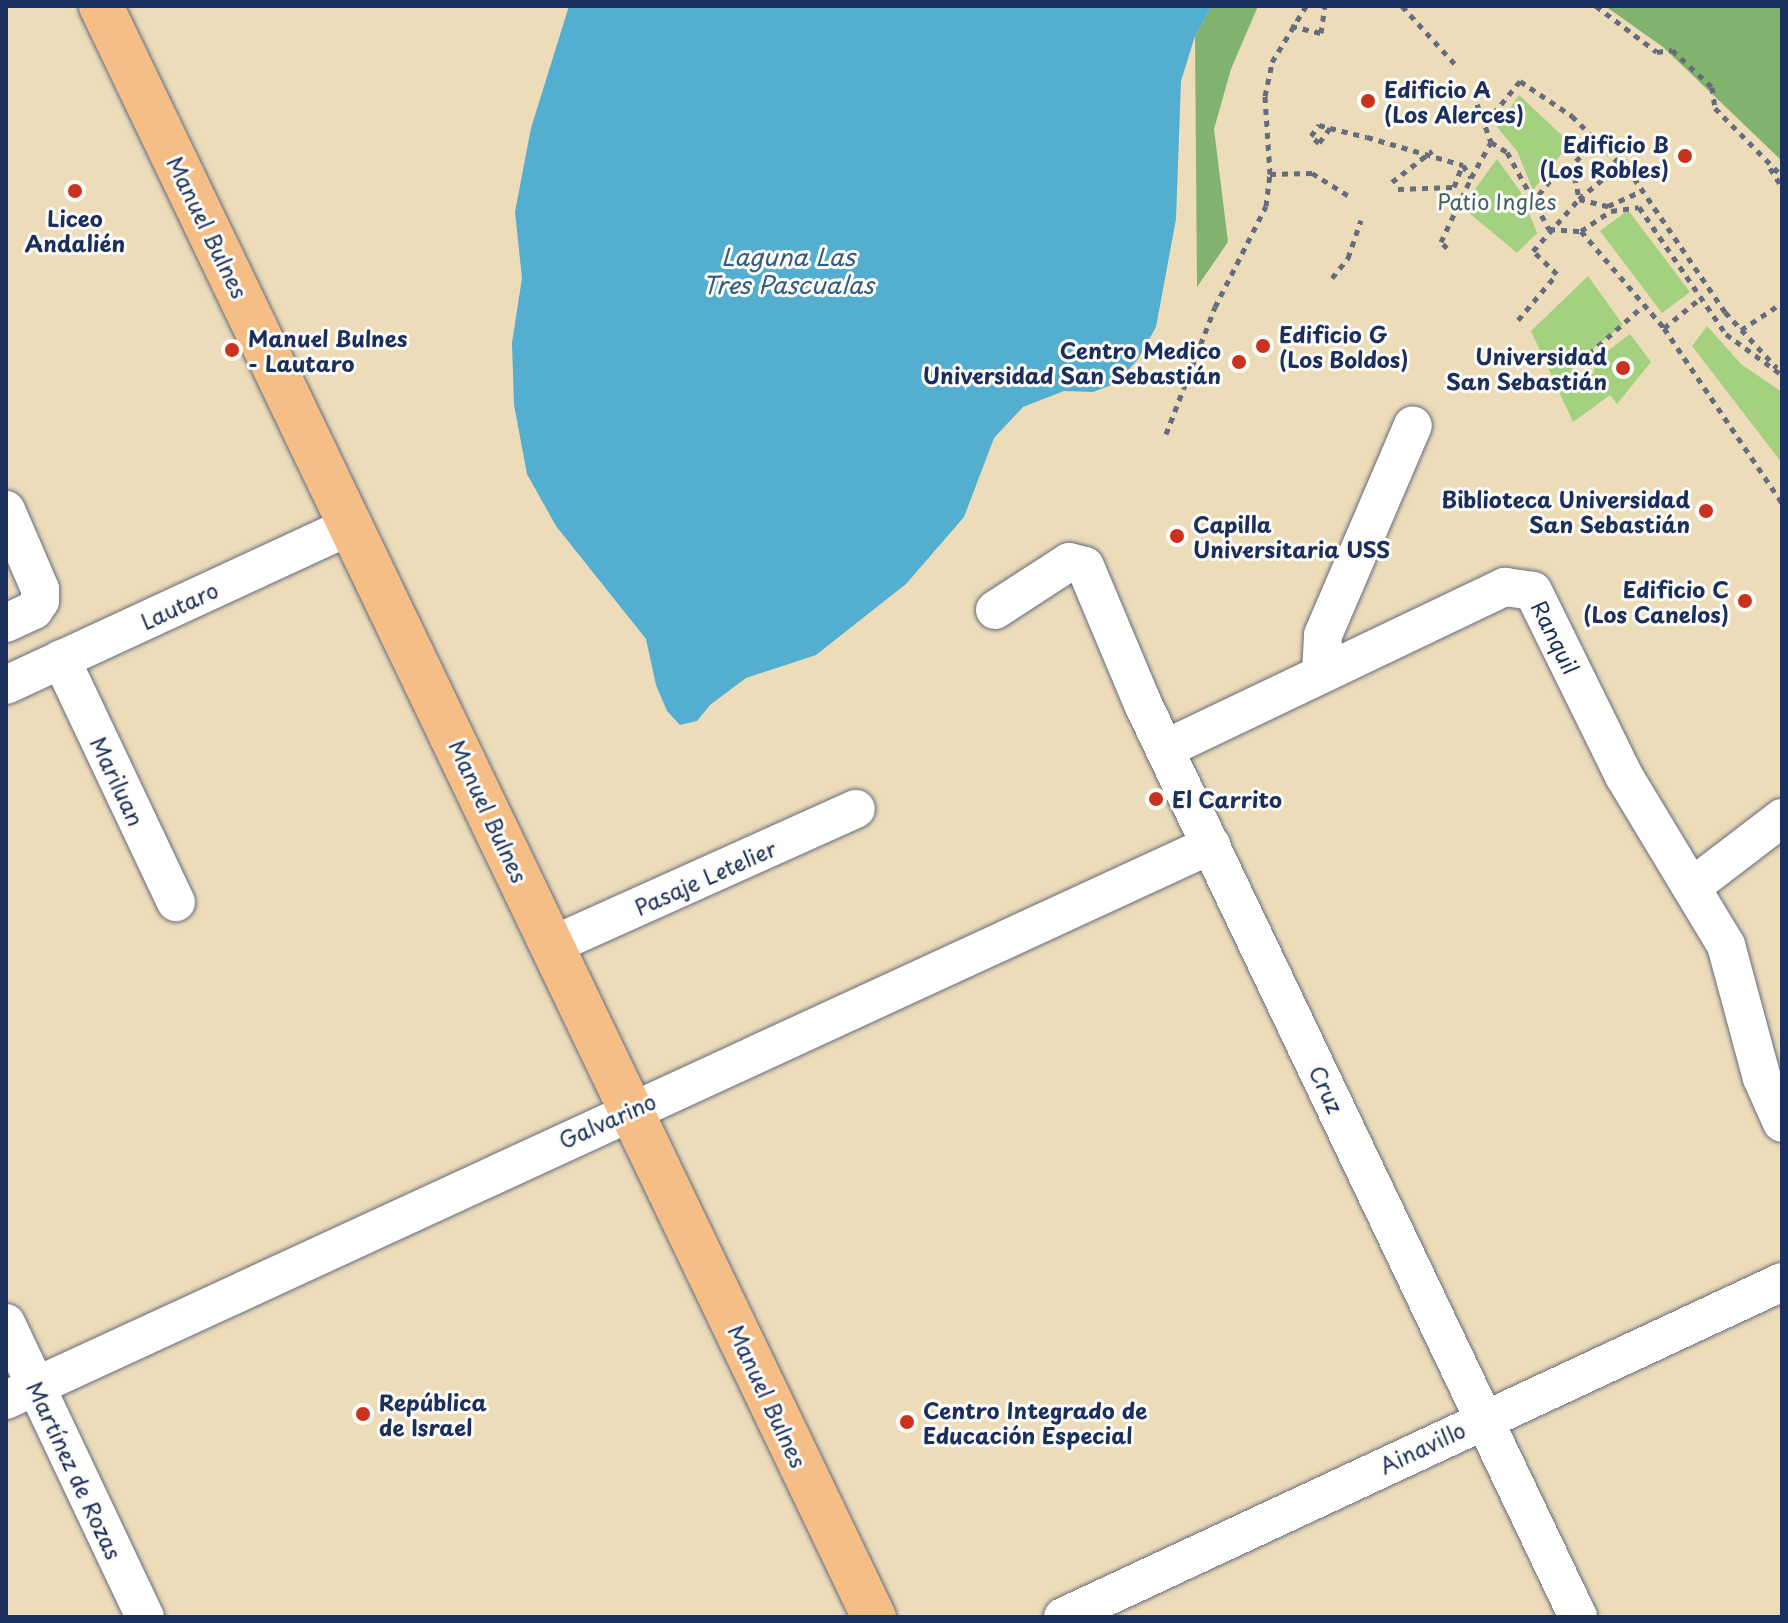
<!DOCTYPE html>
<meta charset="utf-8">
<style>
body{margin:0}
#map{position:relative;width:1788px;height:1623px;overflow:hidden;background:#eddcb9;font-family:"Playpen Sans",sans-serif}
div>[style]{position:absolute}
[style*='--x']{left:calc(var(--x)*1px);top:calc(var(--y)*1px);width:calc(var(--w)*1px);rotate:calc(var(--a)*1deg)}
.green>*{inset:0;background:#a3d17f}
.forest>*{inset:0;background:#82b36e}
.water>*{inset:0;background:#53aed0}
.path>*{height:5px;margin-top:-2.5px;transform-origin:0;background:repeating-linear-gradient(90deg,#646c7e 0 6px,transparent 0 12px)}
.roads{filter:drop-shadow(0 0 2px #646c7e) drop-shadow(0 0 2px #646c7e)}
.minor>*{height:38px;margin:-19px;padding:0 19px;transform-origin:19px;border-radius:19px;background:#fff}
.major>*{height:44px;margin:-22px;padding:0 22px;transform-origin:22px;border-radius:22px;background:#f6be87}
.dots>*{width:22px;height:22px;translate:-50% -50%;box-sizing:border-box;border:4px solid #fdfcf7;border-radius:50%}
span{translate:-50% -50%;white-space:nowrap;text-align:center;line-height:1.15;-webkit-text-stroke:6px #fdfcf7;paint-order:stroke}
.poi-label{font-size:22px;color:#1b2f5e;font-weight:700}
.left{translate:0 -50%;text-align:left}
.right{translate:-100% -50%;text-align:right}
.park-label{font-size:22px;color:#446068}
.street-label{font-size:22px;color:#1b2f5e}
.water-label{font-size:24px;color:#2f5b86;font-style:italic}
.frame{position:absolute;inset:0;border:8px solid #1b2f5e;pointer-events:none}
</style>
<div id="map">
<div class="green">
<i style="clip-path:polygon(1519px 95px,1570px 143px,1533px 190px,1517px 151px,1497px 127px)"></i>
<i style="clip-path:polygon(1497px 159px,1520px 191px,1537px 233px,1517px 253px,1462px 207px)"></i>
<i style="clip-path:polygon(1628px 210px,1690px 292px,1662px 313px,1600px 231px)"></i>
<i style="clip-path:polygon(1588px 276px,1623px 325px,1590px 351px,1576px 352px,1572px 370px,1579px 376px,1593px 374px,1597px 359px,1630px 334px,1651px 362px,1617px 404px,1610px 395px,1573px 422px,1531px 331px)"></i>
<i style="clip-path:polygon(1707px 326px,1741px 364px,1782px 392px,1782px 463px,1692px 346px)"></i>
</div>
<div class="forest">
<i style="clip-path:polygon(1212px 6px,1258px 6px,1231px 69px,1214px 129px,1228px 242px,1197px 287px,1195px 36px)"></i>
<i style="clip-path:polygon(1605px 6px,1782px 6px,1782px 161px,1663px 47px)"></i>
</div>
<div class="water">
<i style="clip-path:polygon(569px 6px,1212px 6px,1195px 36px,1181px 81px,1176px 219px,1156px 327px,1138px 359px,1117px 383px,1093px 392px,1064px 391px,1023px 407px,994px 438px,964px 517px,906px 584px,816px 655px,746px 678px,710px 705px,697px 721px,680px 725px,667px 711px,656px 685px,646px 639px,556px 526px,527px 474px,514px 405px,512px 343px,522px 278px,515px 212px,531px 128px)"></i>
</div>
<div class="path">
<i style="--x:1402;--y:6;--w:79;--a:47.6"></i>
<i style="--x:1596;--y:6;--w:76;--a:37"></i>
<i style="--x:1657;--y:52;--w:15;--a:-8"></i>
<i style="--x:1672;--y:50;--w:54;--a:42.8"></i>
<i style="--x:1712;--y:87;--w:21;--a:82"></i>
<i style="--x:1715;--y:108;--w:95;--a:45.4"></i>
<i style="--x:1291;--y:26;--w:31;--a:13"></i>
<i style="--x:1321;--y:33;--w:27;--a:-82"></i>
<i style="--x:1473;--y:93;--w:52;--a:69.8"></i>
<i style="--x:1491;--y:142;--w:19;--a:32"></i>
<i style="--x:1507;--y:152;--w:88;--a:61.4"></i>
<i style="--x:1549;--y:229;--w:32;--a:4"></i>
<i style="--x:1581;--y:231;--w:36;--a:-34"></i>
<i style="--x:1611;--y:211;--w:28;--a:-8"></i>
<i style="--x:1639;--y:207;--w:154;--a:55.6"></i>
<i style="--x:1726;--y:334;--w:69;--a:36.2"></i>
<i style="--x:1486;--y:123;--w:54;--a:-51"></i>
<i style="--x:1520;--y:81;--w:63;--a:33.9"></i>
<i style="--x:1572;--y:116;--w:88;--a:45"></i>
<i style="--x:1634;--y:178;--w:162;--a:55.8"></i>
<i style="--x:1725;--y:312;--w:76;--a:47.1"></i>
<i style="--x:1330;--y:128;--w:19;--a:126"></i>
<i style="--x:1319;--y:143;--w:11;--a:-139"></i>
<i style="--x:1311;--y:136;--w:14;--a:-54"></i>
<i style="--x:1319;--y:125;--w:11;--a:15"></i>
<i style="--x:1330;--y:128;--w:38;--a:14"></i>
<i style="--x:1367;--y:137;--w:100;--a:16.3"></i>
<i style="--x:1463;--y:165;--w:15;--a:58"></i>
<i style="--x:1471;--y:178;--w:41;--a:-60.9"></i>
<i style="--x:1597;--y:140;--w:35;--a:135"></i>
<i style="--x:1572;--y:165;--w:35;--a:78"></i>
<i style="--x:1579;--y:199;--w:30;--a:14"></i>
<i style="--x:1608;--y:206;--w:39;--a:-24"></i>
<i style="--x:1770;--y:168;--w:22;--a:58"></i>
<i style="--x:1270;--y:174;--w:42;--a:-1.4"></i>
<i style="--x:1312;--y:173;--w:47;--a:32"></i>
<i style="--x:1392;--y:182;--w:51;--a:-37.8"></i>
<i style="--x:1398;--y:189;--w:56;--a:-2"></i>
<i style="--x:1454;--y:187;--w:22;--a:-69"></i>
<i style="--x:1531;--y:204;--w:43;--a:-50.7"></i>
<i style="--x:1581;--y:231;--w:128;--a:49.4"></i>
<i style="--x:1664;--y:328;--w:211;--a:56"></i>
<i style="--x:1447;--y:248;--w:8;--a:-135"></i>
<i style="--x:1441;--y:242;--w:71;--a:-64.9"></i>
<i style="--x:1332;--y:278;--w:26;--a:-51"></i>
<i style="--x:1348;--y:258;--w:40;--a:-71.1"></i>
<i style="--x:1518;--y:320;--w:60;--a:-49.7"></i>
<i style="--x:1557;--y:274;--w:33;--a:-136"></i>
<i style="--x:1533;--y:251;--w:69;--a:-48.5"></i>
<i style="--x:1579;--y:199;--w:56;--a:-39.9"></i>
<i style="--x:1622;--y:163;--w:17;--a:-65"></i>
<i style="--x:1664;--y:328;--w:49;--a:-39.2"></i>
<i style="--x:1741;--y:330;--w:49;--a:-33.4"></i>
<i style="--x:1580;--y:362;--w:84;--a:-41.6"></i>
<i style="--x:1166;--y:434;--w:136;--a:-68.9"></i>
<i style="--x:1215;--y:307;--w:113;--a:-63.2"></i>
<i style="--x:1266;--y:206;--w:32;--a:-83"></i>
<i style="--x:1270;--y:174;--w:78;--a:-93.7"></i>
<i style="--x:1265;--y:96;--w:35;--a:-78"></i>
<i style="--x:1272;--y:62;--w:66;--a:-58.7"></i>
</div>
<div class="roads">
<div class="minor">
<i style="--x:6;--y:510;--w:86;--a:66.7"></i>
<i style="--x:40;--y:589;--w:12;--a:90"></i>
<i style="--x:40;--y:601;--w:11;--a:124"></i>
<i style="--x:34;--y:610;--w:31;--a:155"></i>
<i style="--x:995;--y:610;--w:88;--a:-33"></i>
<i style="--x:1069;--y:562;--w:16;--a:14"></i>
<i style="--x:1085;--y:566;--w:150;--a:67.2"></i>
<i style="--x:1143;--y:704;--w:1011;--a:64.52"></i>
<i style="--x:61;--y:659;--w:269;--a:64.7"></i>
<i style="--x:1321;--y:674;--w:39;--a:-87"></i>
<i style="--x:1323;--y:635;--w:228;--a:-66.8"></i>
<i style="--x:6;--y:685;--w:382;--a:-24.8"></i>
<i style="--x:1165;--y:749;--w:377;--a:-25.5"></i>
<i style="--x:1505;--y:587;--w:28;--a:8"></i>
<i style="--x:1533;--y:591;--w:206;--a:63.8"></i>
<i style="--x:1624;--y:776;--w:197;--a:58.9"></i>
<i style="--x:1726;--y:945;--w:138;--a:74.9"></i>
<i style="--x:1762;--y:1078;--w:49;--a:66"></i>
<i style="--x:1693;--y:886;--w:112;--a:-37.4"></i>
<i style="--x:553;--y:945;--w:332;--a:-24.2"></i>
<i style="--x:6;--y:1323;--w:325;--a:64.7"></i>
<i style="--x:6;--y:1400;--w:1327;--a:-24.73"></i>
<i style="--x:1063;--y:1617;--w:793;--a:-24.98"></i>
</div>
<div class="major">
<i style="--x:101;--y:6;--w:1787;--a:64.37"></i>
</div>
</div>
<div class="dots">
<i style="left:1368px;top:101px;background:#c8321e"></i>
<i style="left:1685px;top:156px;background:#c8321e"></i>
<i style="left:75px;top:191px;background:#c8321e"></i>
<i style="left:1263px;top:346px;background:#c8321e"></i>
<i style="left:232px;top:350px;background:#c8321e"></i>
<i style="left:1239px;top:362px;background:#c8321e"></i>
<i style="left:1623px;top:368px;background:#c8321e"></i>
<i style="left:1706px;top:511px;background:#c8321e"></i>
<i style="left:1177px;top:536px;background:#c8321e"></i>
<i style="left:1745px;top:601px;background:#c8321e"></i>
<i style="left:1156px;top:799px;background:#c8321e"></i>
<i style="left:363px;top:1414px;background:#c8321e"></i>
<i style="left:907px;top:1422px;background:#c8321e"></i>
</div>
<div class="poi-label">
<span class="left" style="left:1384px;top:101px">Edificio A<br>(Los Alerces)</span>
<span class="right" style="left:1669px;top:156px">Edificio B<br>(Los Robles)</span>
<span style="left:75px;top:230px">Liceo<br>Andalién</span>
<span class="left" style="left:1279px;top:346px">Edificio G<br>(Los Boldos)</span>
<span class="left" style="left:248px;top:350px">Manuel Bulnes<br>- Lautaro</span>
<span class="right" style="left:1221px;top:362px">Centro Medico<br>Universidad San Sebastián</span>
<span class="right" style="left:1607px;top:368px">Universidad<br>San Sebastián</span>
<span class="right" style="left:1690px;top:511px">Biblioteca Universidad<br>San Sebastián</span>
<span class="left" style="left:1193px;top:536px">Capilla<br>Universitaria USS</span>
<span class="right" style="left:1729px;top:601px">Edificio C<br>(Los Canelos)</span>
<span class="left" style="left:1172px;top:799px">El Carrito</span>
<span class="left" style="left:379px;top:1414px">República<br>de Israel</span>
<span class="left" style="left:923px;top:1422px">Centro Integrado de<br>Educación Especial</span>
</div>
<div class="park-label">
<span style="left:1497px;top:201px">Patio Ingles</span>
</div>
<div class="street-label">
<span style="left:208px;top:227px;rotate:64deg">Manuel Bulnes</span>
<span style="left:179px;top:605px;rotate:-25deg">Lautaro</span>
<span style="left:1556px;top:637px;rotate:64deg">Ranquil</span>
<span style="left:118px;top:781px;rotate:65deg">Mariluan</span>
<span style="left:489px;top:811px;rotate:65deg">Manuel Bulnes</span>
<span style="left:705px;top:877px;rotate:-24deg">Pasaje Letelier</span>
<span style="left:1327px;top:1089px;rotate:65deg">Cruz</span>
<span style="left:607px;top:1120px;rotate:-24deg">Galvarino</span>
<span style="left:768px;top:1396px;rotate:65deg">Manuel Bulnes</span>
<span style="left:1422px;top:1447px;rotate:-25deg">Ainavillo</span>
<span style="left:75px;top:1470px;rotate:65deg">Martínez de Rozas</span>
</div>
<div class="water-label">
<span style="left:788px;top:271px">Laguna Las<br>Tres Pascualas</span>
</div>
<div class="frame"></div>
</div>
